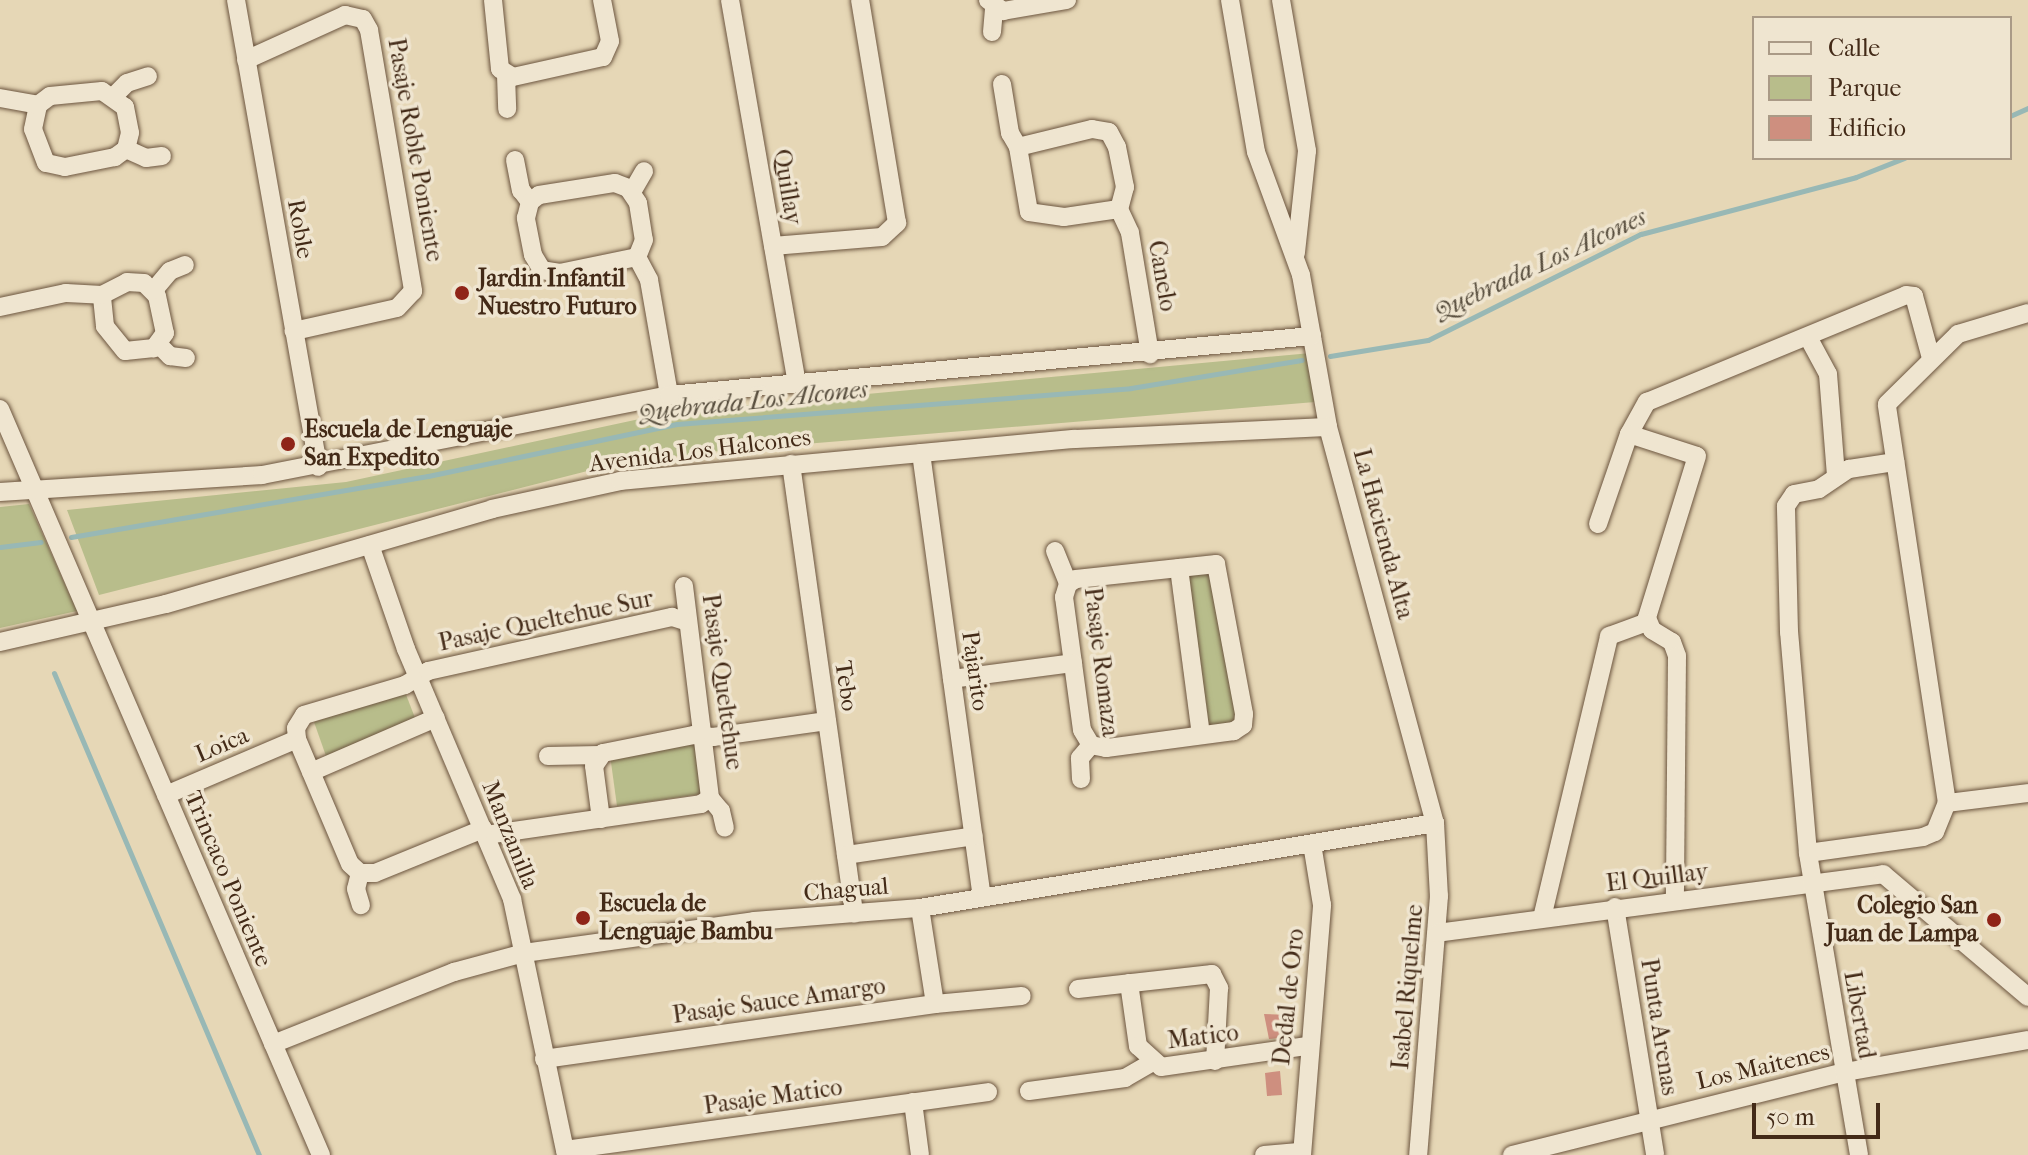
<!DOCTYPE html>
<style>
body{margin:0}
#map{position:relative;width:2028px;height:1155px;overflow:hidden;background:#e6d7b6;font-family:"IM FELL French Canon",serif}
div>[style]{position:absolute}
[style*='--x']{left:calc(var(--x)*1px);top:calc(var(--y)*1px);width:calc(var(--w)*1px);rotate:calc(var(--a)*1deg)}
.green>*{inset:0;background:#b8bd8b}
.stream>*{height:5px;margin:-2.5px;padding:0 2.5px;transform-origin:2.5px;border-radius:2.5px;background:#98b8b5}
.building>*{inset:0;background:#ce8f7f}
.roads{filter:drop-shadow(0 0 2px #6c553f) drop-shadow(0 0 2px #6c553f)}
.minor>*{height:18px;margin:-9px;padding:0 9px;transform-origin:9px;border-radius:9px;background:#efe5d0}
.dots>*{width:22px;height:22px;translate:-50% -50%;box-sizing:border-box;border:4px solid #efe5d0;border-radius:50%}
span{translate:-50% -50%;white-space:nowrap;text-align:center;line-height:1.15;-webkit-text-stroke:7px #efe5d0;paint-order:stroke}
.street-label{font-size:24px;color:#432a17}
.poi-label{font-size:24px;color:#432a17;font-weight:700}
.left{translate:0 -50%;text-align:left}
.right{translate:-100% -50%;text-align:right}
.water-label{font-size:26px;color:#584e3e;font-style:italic}
.legend{position:absolute;left:1752px;top:16px;width:260px;height:144px;box-sizing:border-box;background:#efe5d0;border:2px solid #aa9a86;margin:0;padding:10px 14px;list-style:none;font-size:24px;color:#432a17}
.legend li{display:flex;align-items:center;gap:16px;height:40px}
.legend b{width:40px;border:2px solid #aa9a86}
.scale{position:absolute;left:1752px;top:1103px;width:128px;height:36px;box-sizing:border-box;border:4px solid #432a17;border-top:0;padding-left:10px;font-size:24px;line-height:28px;white-space:nowrap;color:#432a17;-webkit-text-stroke:6px #efe5d0;paint-order:stroke}
</style>
<div id="map">
<div class="green">
<i style="clip-path:polygon(1311px 353px,1315px 402px,708px 452px,607px 466px,99px 595px,67px 510px,346px 482px,672px 412px)"></i>
<i style="clip-path:polygon(29px 504px,77px 611px,0 628px,0 507px)"></i>
<i style="clip-path:polygon(1215px 570px,1238px 722px,1207px 727px,1183px 575px)"></i>
<i style="clip-path:polygon(405px 692px,417px 723px,326px 756px,314px 722px)"></i>
<i style="clip-path:polygon(701px 742px,708px 793px,617px 806px,610px 755px)"></i>
</div>
<div class="stream">
<i style="--x:2010;--y:116;--w:20;--a:-24"></i>
<i style="--x:1330;--y:356;--w:99;--a:-9.3"></i>
<i style="--x:1428;--y:340;--w:238;--a:-26.5"></i>
<i style="--x:1641;--y:234;--w:222;--a:-14.8"></i>
<i style="--x:1856;--y:177;--w:52;--a:-21.6"></i>
<i style="--x:71;--y:537;--w:362;--a:-9.7"></i>
<i style="--x:428;--y:476;--w:254;--a:-11.8"></i>
<i style="--x:677;--y:424;--w:455;--a:-4.5"></i>
<i style="--x:1131;--y:388;--w:173;--a:-9.3"></i>
<i style="--x:0;--y:547;--w:41;--a:-7"></i>
<i style="--x:54;--y:673;--w:524;--a:66.96"></i>
</div>
<div class="building">
<i style="clip-path:polygon(1264px 1014px,1291px 1015px,1288px 1037px,1269px 1039px)"></i>
<i style="clip-path:polygon(1280px 1071px,1282px 1095px,1267px 1096px,1265px 1073px)"></i>
</div>
<div class="roads">
<div class="minor">
<i style="--x:236;--y:0;--w:474;--a:80"></i>
<i style="--x:493;--y:0;--w:69;--a:84.2"></i>
<i style="--x:500;--y:69;--w:15;--a:32"></i>
<i style="--x:513;--y:77;--w:92;--a:-12.5"></i>
<i style="--x:603;--y:57;--w:17;--a:-66"></i>
<i style="--x:610;--y:41;--w:42;--a:-101"></i>
<i style="--x:730;--y:0;--w:389;--a:80.1"></i>
<i style="--x:988;--y:0;--w:19;--a:36"></i>
<i style="--x:1003;--y:11;--w:65;--a:-9.8"></i>
<i style="--x:1230;--y:0;--w:154;--a:80.3"></i>
<i style="--x:1256;--y:152;--w:131;--a:69.9"></i>
<i style="--x:1301;--y:275;--w:154;--a:79.9"></i>
<i style="--x:1328;--y:427;--w:410;--a:74.9"></i>
<i style="--x:1435;--y:823;--w:73;--a:86.9"></i>
<i style="--x:1439;--y:896;--w:260;--a:94.6"></i>
<i style="--x:1281;--y:0;--w:153;--a:80.2"></i>
<i style="--x:1307;--y:151;--w:103;--a:96.2"></i>
<i style="--x:992;--y:32;--w:24;--a:-85"></i>
<i style="--x:246;--y:60;--w:109;--a:-24.4"></i>
<i style="--x:345;--y:15;--w:18;--a:13"></i>
<i style="--x:363;--y:19;--w:13;--a:61"></i>
<i style="--x:369;--y:30;--w:265;--a:80.4"></i>
<i style="--x:413;--y:291;--w:23;--a:133"></i>
<i style="--x:397;--y:308;--w:106;--a:167.4"></i>
<i style="--x:506;--y:75;--w:34;--a:88"></i>
<i style="--x:1002;--y:84;--w:50;--a:80.7"></i>
<i style="--x:1010;--y:133;--w:16;--a:60"></i>
<i style="--x:102;--y:91;--w:28;--a:35"></i>
<i style="--x:125;--y:107;--w:26;--a:79"></i>
<i style="--x:130;--y:133;--w:16;--a:104"></i>
<i style="--x:126;--y:149;--w:14;--a:144"></i>
<i style="--x:115;--y:157;--w:51;--a:168.7"></i>
<i style="--x:65;--y:167;--w:19;--a:-168"></i>
<i style="--x:46;--y:163;--w:36;--a:-111"></i>
<i style="--x:33;--y:129;--w:25;--a:-78"></i>
<i style="--x:38;--y:105;--w:15;--a:-37"></i>
<i style="--x:50;--y:96;--w:52;--a:-5.5"></i>
<i style="--x:115;--y:95;--w:17;--a:-45"></i>
<i style="--x:127;--y:83;--w:22;--a:-18"></i>
<i style="--x:0;--y:98;--w:39;--a:10"></i>
<i style="--x:1092;--y:129;--w:17;--a:10"></i>
<i style="--x:1109;--y:132;--w:17;--a:62"></i>
<i style="--x:1117;--y:147;--w:41;--a:78.7"></i>
<i style="--x:1125;--y:187;--w:23;--a:105"></i>
<i style="--x:1119;--y:209;--w:56;--a:171.7"></i>
<i style="--x:1064;--y:217;--w:35;--a:-172"></i>
<i style="--x:1029;--y:212;--w:66;--a:-99.6"></i>
<i style="--x:1018;--y:147;--w:76;--a:-13.7"></i>
<i style="--x:126;--y:149;--w:22;--a:24"></i>
<i style="--x:146;--y:158;--w:16;--a:-7"></i>
<i style="--x:515;--y:160;--w:31;--a:79"></i>
<i style="--x:521;--y:190;--w:15;--a:53"></i>
<i style="--x:615;--y:183;--w:14;--a:21"></i>
<i style="--x:628;--y:188;--w:18;--a:56"></i>
<i style="--x:638;--y:203;--w:37;--a:81"></i>
<i style="--x:644;--y:240;--w:18;--a:112"></i>
<i style="--x:637;--y:257;--w:79;--a:168.3"></i>
<i style="--x:560;--y:273;--w:18;--a:-171"></i>
<i style="--x:542;--y:270;--w:17;--a:-121"></i>
<i style="--x:533;--y:255;--w:38;--a:-101"></i>
<i style="--x:526;--y:218;--w:16;--a:-76"></i>
<i style="--x:530;--y:202;--w:11;--a:-38"></i>
<i style="--x:539;--y:195;--w:77;--a:-9"></i>
<i style="--x:632;--y:192;--w:24;--a:-60"></i>
<i style="--x:1119;--y:209;--w:26;--a:65"></i>
<i style="--x:1130;--y:233;--w:123;--a:80.6"></i>
<i style="--x:773;--y:246;--w:109;--a:-4.7"></i>
<i style="--x:882;--y:237;--w:21;--a:-43"></i>
<i style="--x:897;--y:223;--w:226;--a:-99.4"></i>
<i style="--x:637;--y:257;--w:26;--a:62"></i>
<i style="--x:649;--y:280;--w:117;--a:80.1"></i>
<i style="--x:127;--y:282;--w:17;--a:3"></i>
<i style="--x:144;--y:283;--w:18;--a:45"></i>
<i style="--x:157;--y:296;--w:38;--a:78"></i>
<i style="--x:165;--y:333;--w:19;--a:126"></i>
<i style="--x:154;--y:348;--w:29;--a:174"></i>
<i style="--x:125;--y:351;--w:32;--a:-129"></i>
<i style="--x:105;--y:326;--w:31;--a:-96"></i>
<i style="--x:102;--y:295;--w:28;--a:-27"></i>
<i style="--x:154;--y:290;--w:25;--a:-50"></i>
<i style="--x:170;--y:271;--w:16;--a:-22"></i>
<i style="--x:0;--y:307;--w:67;--a:-12"></i>
<i style="--x:66;--y:293;--w:36;--a:3"></i>
<i style="--x:1808;--y:337;--w:42;--a:61.6"></i>
<i style="--x:1828;--y:374;--w:102;--a:85.5"></i>
<i style="--x:159;--y:345;--w:16;--a:45"></i>
<i style="--x:170;--y:356;--w:16;--a:7"></i>
<i style="--x:0;--y:409;--w:812;--a:66.72"></i>
<i style="--x:1629;--y:434;--w:37;--a:-61"></i>
<i style="--x:1647;--y:402;--w:280;--a:-22.4"></i>
<i style="--x:1906;--y:295;--w:8;--a:7"></i>
<i style="--x:1914;--y:296;--w:64;--a:74.7"></i>
<i style="--x:921;--y:453;--w:447;--a:82.2"></i>
<i style="--x:791;--y:464;--w:454;--a:82"></i>
<i style="--x:0;--y:492;--w:263;--a:-3.7"></i>
<i style="--x:262;--y:475;--w:415;--a:-11.1"></i>
<i style="--x:669;--y:395;--w:646;--a:-5.24"></i>
<i style="--x:1598;--y:524;--w:95;--a:-71"></i>
<i style="--x:1629;--y:434;--w:71;--a:17.9"></i>
<i style="--x:1697;--y:456;--w:170;--a:107.2"></i>
<i style="--x:1647;--y:618;--w:13;--a:67"></i>
<i style="--x:1652;--y:630;--w:23;--a:31"></i>
<i style="--x:1672;--y:642;--w:15;--a:70"></i>
<i style="--x:1677;--y:656;--w:243;--a:90.5"></i>
<i style="--x:370;--y:545;--w:110;--a:70.9"></i>
<i style="--x:406;--y:649;--w:272;--a:67"></i>
<i style="--x:512;--y:899;--w:262;--a:78.1"></i>
<i style="--x:1055;--y:551;--w:35;--a:68"></i>
<i style="--x:1179;--y:568;--w:168;--a:82.5"></i>
<i style="--x:1068;--y:584;--w:9;--a:-32"></i>
<i style="--x:1076;--y:579;--w:141;--a:-6.1"></i>
<i style="--x:1216;--y:564;--w:153;--a:79.4"></i>
<i style="--x:1244;--y:714;--w:11;--a:95"></i>
<i style="--x:1243;--y:725;--w:11;--a:146"></i>
<i style="--x:1234;--y:731;--w:129;--a:172.4"></i>
<i style="--x:1106;--y:748;--w:15;--a:-169"></i>
<i style="--x:1068;--y:584;--w:14;--a:107"></i>
<i style="--x:1064;--y:597;--w:134;--a:82.3"></i>
<i style="--x:1082;--y:730;--w:17;--a:59"></i>
<i style="--x:684;--y:586;--w:214;--a:83"></i>
<i style="--x:0;--y:642;--w:170;--a:-12.9"></i>
<i style="--x:166;--y:604;--w:340;--a:-16.2"></i>
<i style="--x:492;--y:509;--w:131;--a:-12.3"></i>
<i style="--x:620;--y:481;--w:456;--a:-5.3"></i>
<i style="--x:1074;--y:439;--w:254;--a:-2.7"></i>
<i style="--x:952;--y:679;--w:122;--a:-7.5"></i>
<i style="--x:548;--y:756;--w:52;--a:-1.1"></i>
<i style="--x:311;--y:772;--w:136;--a:-23.4"></i>
<i style="--x:1081;--y:779;--w:21;--a:-93"></i>
<i style="--x:1080;--y:758;--w:17;--a:-50"></i>
<i style="--x:166;--y:795;--w:142;--a:-23.1"></i>
<i style="--x:710;--y:798;--w:17;--a:50"></i>
<i style="--x:721;--y:811;--w:17;--a:77"></i>
<i style="--x:1947;--y:803;--w:82;--a:-7"></i>
<i style="--x:601;--y:819;--w:53;--a:-97.5"></i>
<i style="--x:594;--y:766;--w:16;--a:-55"></i>
<i style="--x:603;--y:753;--w:93;--a:-11.2"></i>
<i style="--x:694;--y:735;--w:19;--a:6"></i>
<i style="--x:713;--y:737;--w:115;--a:-8"></i>
<i style="--x:486;--y:835;--w:217;--a:-8.2"></i>
<i style="--x:701;--y:804;--w:11;--a:-34"></i>
<i style="--x:1808;--y:853;--w:116;--a:-7.9"></i>
<i style="--x:1923;--y:837;--w:13;--a:-23"></i>
<i style="--x:1935;--y:832;--w:31;--a:-68"></i>
<i style="--x:1947;--y:803;--w:403;--a:-98.6"></i>
<i style="--x:1887;--y:404;--w:100;--a:-44.6"></i>
<i style="--x:1958;--y:334;--w:73;--a:-16.7"></i>
<i style="--x:846;--y:855;--w:129;--a:-8.4"></i>
<i style="--x:360;--y:873;--w:13;--a:-138"></i>
<i style="--x:350;--y:864;--w:136;--a:-113"></i>
<i style="--x:297;--y:739;--w:11;--a:-95"></i>
<i style="--x:296;--y:728;--w:15;--a:-58"></i>
<i style="--x:304;--y:715;--w:105;--a:-16.5"></i>
<i style="--x:405;--y:685;--w:27;--a:-31"></i>
<i style="--x:428;--y:671;--w:250;--a:-12.5"></i>
<i style="--x:672;--y:617;--w:14;--a:17"></i>
<i style="--x:360;--y:873;--w:15;--a:0"></i>
<i style="--x:375;--y:873;--w:117;--a:-22.2"></i>
<i style="--x:360;--y:873;--w:16;--a:104"></i>
<i style="--x:356;--y:889;--w:17;--a:73"></i>
<i style="--x:1615;--y:907;--w:251;--a:80.8"></i>
<i style="--x:920;--y:908;--w:97;--a:81.1"></i>
<i style="--x:1542;--y:918;--w:290;--a:-76.6"></i>
<i style="--x:1609;--y:636;--w:40;--a:-20.2"></i>
<i style="--x:1437;--y:933;--w:450;--a:-7.5"></i>
<i style="--x:1883;--y:874;--w:190;--a:40.3"></i>
<i style="--x:1129;--y:983;--w:64;--a:81.9"></i>
<i style="--x:1138;--y:1046;--w:31;--a:42"></i>
<i style="--x:1161;--y:1067;--w:148;--a:-8.2"></i>
<i style="--x:1078;--y:989;--w:135;--a:-6.4"></i>
<i style="--x:1212;--y:974;--w:16;--a:63"></i>
<i style="--x:1219;--y:988;--w:73;--a:93.1"></i>
<i style="--x:273;--y:1044;--w:195;--a:-21.7"></i>
<i style="--x:454;--y:972;--w:73;--a:-15.2"></i>
<i style="--x:524;--y:953;--w:232;--a:-7.9"></i>
<i style="--x:754;--y:921;--w:167;--a:-4.5"></i>
<i style="--x:920;--y:908;--w:522;--a:-9.37"></i>
<i style="--x:544;--y:1059;--w:395;--a:-8"></i>
<i style="--x:935;--y:1004;--w:87;--a:-5.3"></i>
<i style="--x:1029;--y:1091;--w:97;--a:-7.7"></i>
<i style="--x:1125;--y:1078;--w:32;--a:-30"></i>
<i style="--x:913;--y:1102;--w:53;--a:82.5"></i>
<i style="--x:565;--y:1150;--w:427;--a:-7.8"></i>
<i style="--x:1264;--y:1155;--w:38;--a:-5"></i>
<i style="--x:1302;--y:1155;--w:251;--a:-85.4"></i>
<i style="--x:1322;--y:905;--w:62;--a:-99.3"></i>
<i style="--x:1512;--y:1155;--w:343;--a:-14"></i>
<i style="--x:1845;--y:1072;--w:186;--a:-9.9"></i>
<i style="--x:1859;--y:1155;--w:306;--a:-99.6"></i>
<i style="--x:1808;--y:853;--w:222;--a:-94.9"></i>
<i style="--x:1789;--y:632;--w:126;--a:-91.4"></i>
<i style="--x:1786;--y:506;--w:14;--a:-56"></i>
<i style="--x:1794;--y:494;--w:25;--a:-11"></i>
<i style="--x:1819;--y:489;--w:36;--a:-34"></i>
<i style="--x:1849;--y:469;--w:47;--a:-8.7"></i>
</div>
</div>
<div class="dots">
<i style="left:462px;top:293px;background:#8f2418"></i>
<i style="left:288px;top:444px;background:#8f2418"></i>
<i style="left:583px;top:918px;background:#8f2418"></i>
<i style="left:1994px;top:920px;background:#8f2418"></i>
</div>
<div class="street-label">
<span style="left:415px;top:150px;rotate:80deg">Pasaje Roble Poniente</span>
<span style="left:787px;top:187px;rotate:80deg">Quillay</span>
<span style="left:300px;top:229px;rotate:80deg">Roble</span>
<span style="left:1162px;top:276px;rotate:80deg">Canelo</span>
<span style="left:700px;top:451px;rotate:-7deg">Avenida Los Halcones</span>
<span style="left:1383px;top:534px;rotate:75deg">La Hacienda Alta</span>
<span style="left:546px;top:621px;rotate:-12deg">Pasaje Queltehue Sur</span>
<span style="left:1101px;top:662px;rotate:83deg">Pasaje Romaza</span>
<span style="left:975px;top:671px;rotate:82deg">Pajarito</span>
<span style="left:722px;top:682px;rotate:82deg">Pasaje Queltehue</span>
<span style="left:846px;top:686px;rotate:82deg">Tebo</span>
<span style="left:222px;top:745px;rotate:-23deg">Loica</span>
<span style="left:510px;top:835px;rotate:68deg">Manzanilla</span>
<span style="left:1657px;top:878px;rotate:-7deg">El Quillay</span>
<span style="left:228px;top:879px;rotate:67deg">Trincaco Poniente</span>
<span style="left:846px;top:890px;rotate:-5deg">Chagual</span>
<span style="left:1408px;top:987px;rotate:-85deg">Isabel Riquelme</span>
<span style="left:1289px;top:997px;rotate:-84deg">Dedal de Oro</span>
<span style="left:779px;top:1001px;rotate:-8deg">Pasaje Sauce Amargo</span>
<span style="left:1859px;top:1015px;rotate:80deg">Libertad</span>
<span style="left:1659px;top:1027px;rotate:81deg">Punta Arenas</span>
<span style="left:1203px;top:1037px;rotate:-7deg">Matico</span>
<span style="left:1763px;top:1067px;rotate:-13deg">Los Maitenes</span>
<span style="left:773px;top:1097px;rotate:-8deg">Pasaje Matico</span>
</div>
<div class="poi-label">
<span class="left" style="left:478px;top:293px">Jardin Infantil<br>Nuestro Futuro</span>
<span class="left" style="left:304px;top:444px">Escuela de Lenguaje<br>San Expedito</span>
<span class="left" style="left:599px;top:918px">Escuela de<br>Lenguaje Bambu</span>
<span class="right" style="left:1978px;top:920px">Colegio San<br>Juan de Lampa</span>
</div>
<div class="water-label">
<span style="left:1540px;top:264px;rotate:-25deg">Quebrada Los Alcones</span>
<span style="left:753px;top:401px;rotate:-6deg">Quebrada Los Alcones</span>
</div>
<ul class="legend">
<li><b style="height:10px;background:#efe5d0"></b>Calle</li>
<li><b style="height:22px;background:#b8bd8b"></b>Parque</li>
<li><b style="height:22px;background:#ce8f7f"></b>Edificio</li>
</ul>
<div class="scale">50 m</div>
</div>
